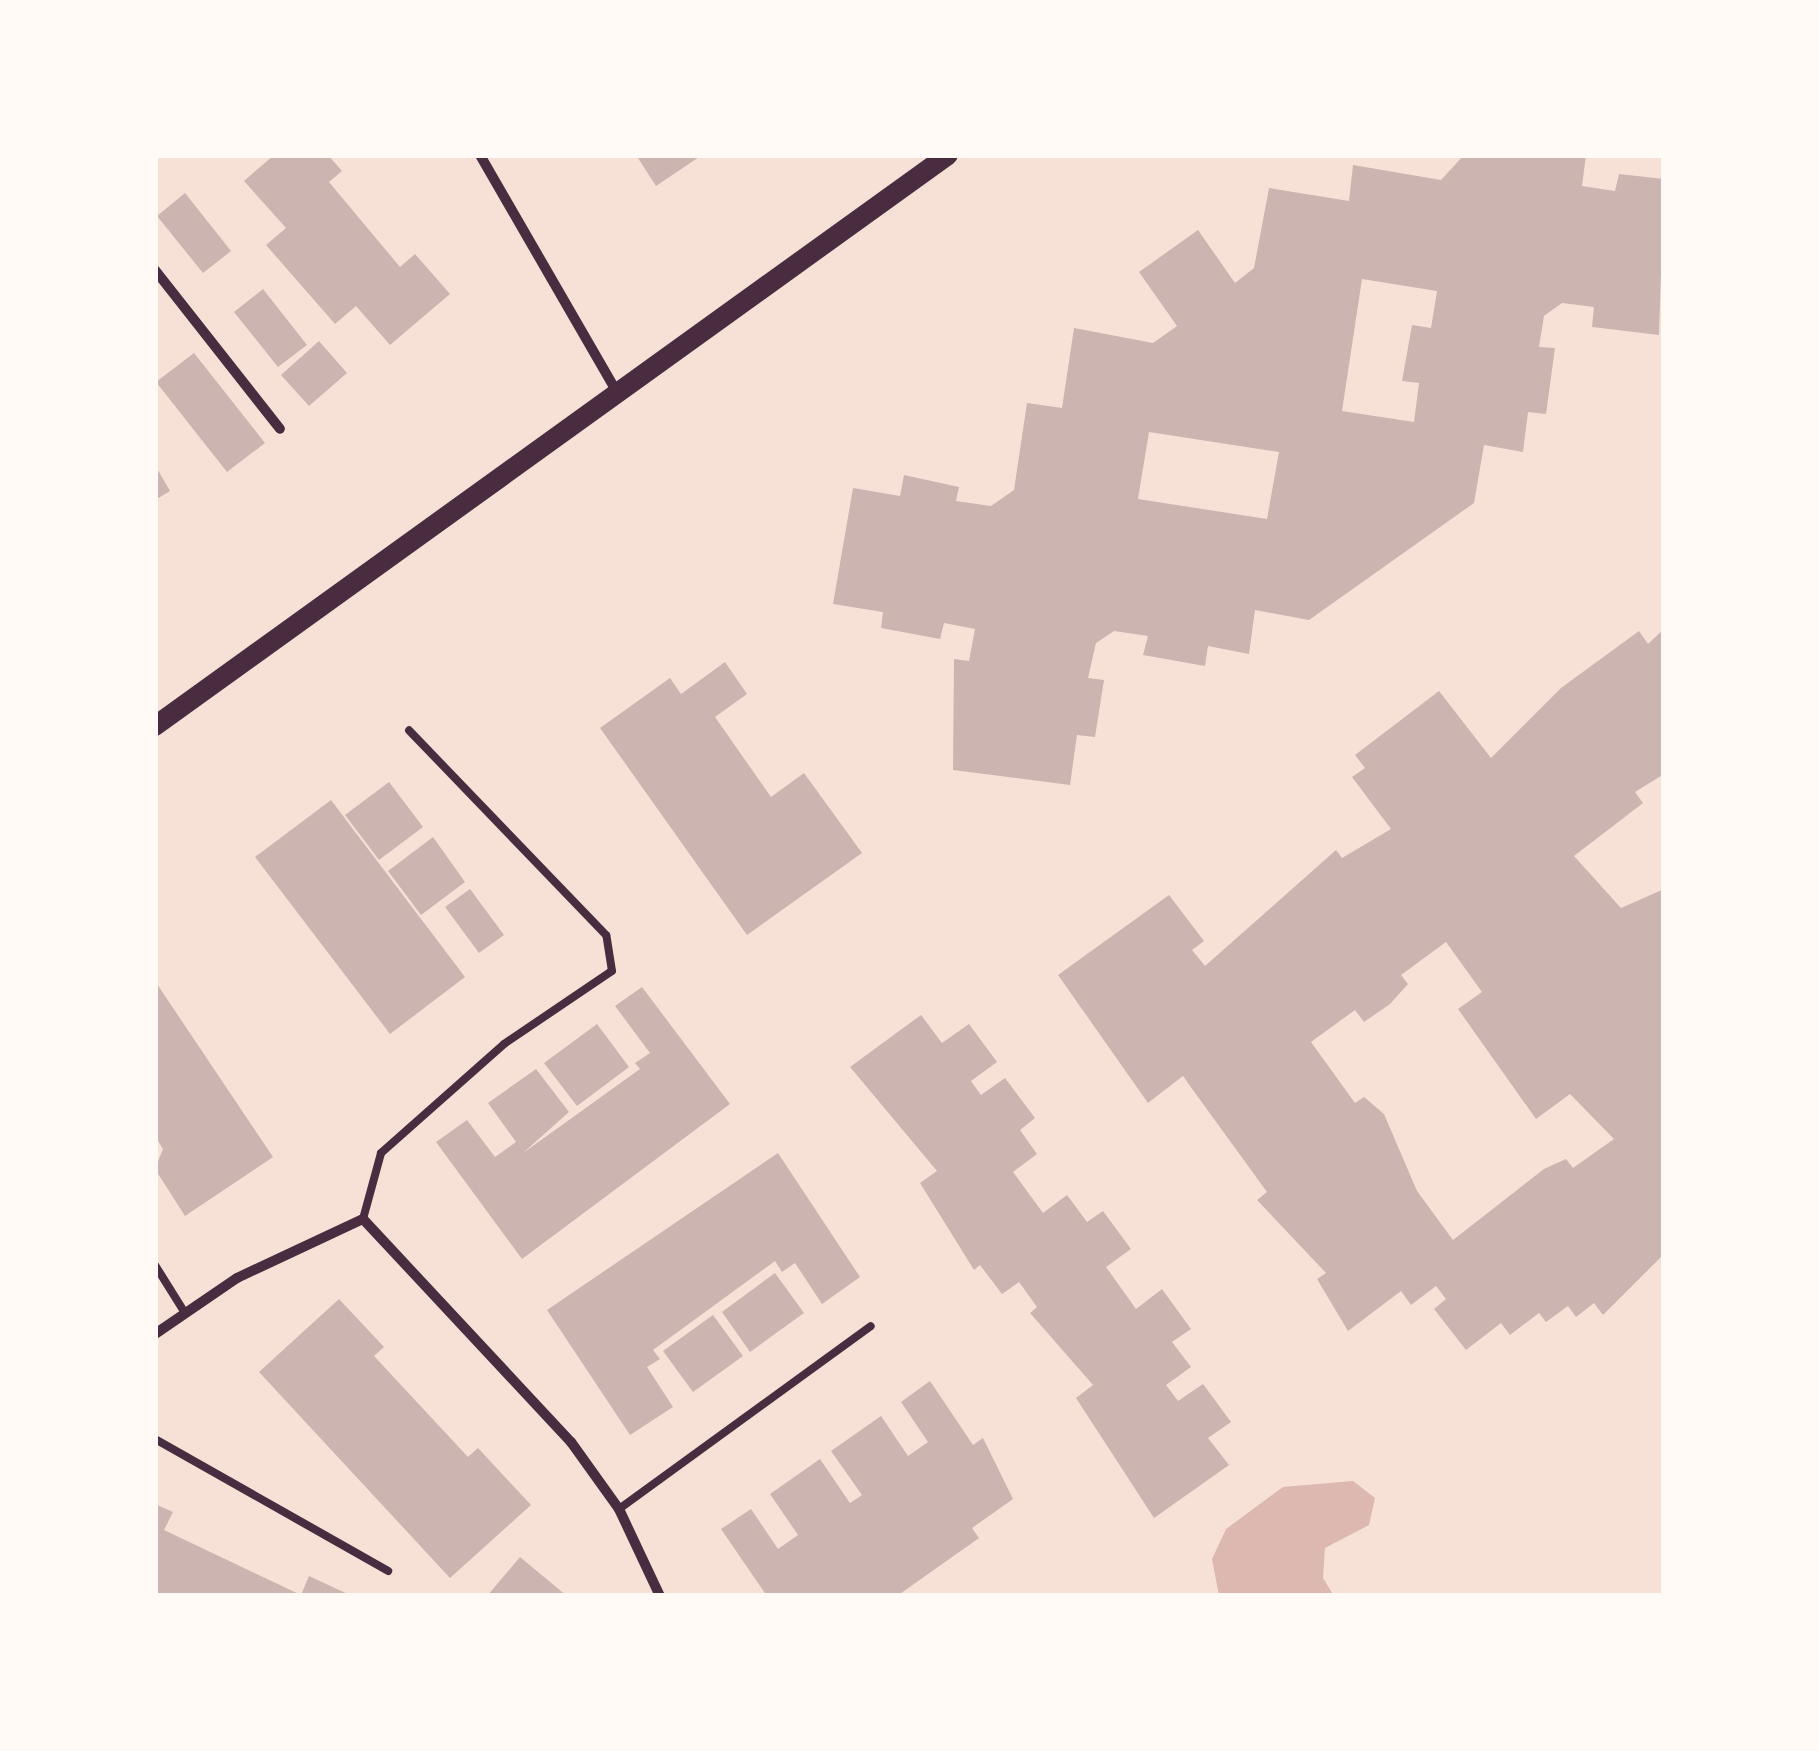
<!DOCTYPE html>
<style>
body{margin:0}
#map{position:relative;width:1819px;height:1751px;overflow:hidden;background:#f7e1d7;font-family:Lato,sans-serif}
div>[style]{position:absolute}
[style*='--x']{left:calc(var(--x)*1px);top:calc(var(--y)*1px);width:calc(var(--w)*1px);rotate:calc(var(--a)*1deg)}
.water>*{inset:0;background:#dcb8b0}
.building>*{inset:0;background:#ccb4b1}
.service>*{height:8px;margin:-4px;padding:0 4px;transform-origin:4px;border-radius:4px;background:#4a2c40}
.minor>*{height:10px;margin:-5px;padding:0 5px;transform-origin:5px;border-radius:5px;background:#4a2c40}
.secondary>*{height:20px;margin:-10px;padding:0 10px;transform-origin:10px;border-radius:10px;background:#4a2c40}
span{translate:-50% -50%;white-space:nowrap;text-align:center;line-height:1.15;-webkit-text-stroke:8px #fffaf5;paint-order:stroke}
.frame{position:absolute;inset:0;border:158px solid #fffaf5;pointer-events:none}
</style>
<div id="map">
<div class="water">
<i style="clip-path:polygon(1353px 1481px,1375px 1498px,1369px 1525px,1325px 1548px,1323px 1578px,1334px 1596px,1219px 1596px,1212px 1559px,1226px 1529px,1283px 1487px)"></i>
</div>
<div class="building">
<i style="clip-path:polygon(274px 155px,328px 155px,342px 171px,329px 182px,400px 267px,415px 254px,450px 294px,390px 345px,356px 306px,335px 324px,266px 245px,286px 228px,244px 181px)"></i>
<i style="clip-path:polygon(636px 155px,702px 155px,656px 186px)"></i>
<i style="clip-path:polygon(evenodd,1464px 155px,1586px 155px,1582px 186px,1615px 191px,1619px 174px,1664px 179px,1659px 335px,1592px 327px,1594px 307px,1562px 303px,1544px 316px,1539px 347px,1555px 348px,1546px 414px,1528px 412px,1523px 452px,1484px 445px,1474px 503px,1309px 620px,1255px 610px,1249px 654px,1208px 646px,1205px 666px,1143px 655px,1148px 636px,1114px 631px,1096px 643px,1088px 678px,1104px 680px,1095px 737px,1077px 735px,1070px 785px,953px 770px,954px 659px,969px 661px,975px 629px,944px 623px,940px 639px,881px 628px,883px 612px,833px 604px,853px 488px,900px 496px,904px 475px,959px 487px,956px 501px,991px 506px,1014px 490px,1027px 403px,1062px 408px,1074px 328px,1153px 343px,1177px 326px,1139px 272px,1198px 230px,1235px 283px,1254px 268px,1269px 188px,1349px 201px,1353px 165px,1441px 180px,1464px 155px,1362px 279px,1437px 291px,1431px 328px,1412px 325px,1402px 381px,1419px 383px,1414px 422px,1342px 411px,1362px 279px,1464px 155px,1149px 432px,1279px 452px,1267px 519px,1138px 499px,1149px 432px)"></i>
<i style="clip-path:polygon(185px 193px,231px 251px,203px 273px,157px 216px)"></i>
<i style="clip-path:polygon(263px 289px,307px 345px,278px 367px,234px 312px)"></i>
<i style="clip-path:polygon(319px 341px,347px 373px,309px 406px,281px 375px)"></i>
<i style="clip-path:polygon(194px 353px,265px 443px,227px 472px,156px 382px)"></i>
<i style="clip-path:polygon(155px 465px,170px 491px,155px 500px)"></i>
<i style="clip-path:polygon(evenodd,1664px 629px,1664px 774px,1635px 792px,1643px 803px,1574px 856px,1621px 908px,1664px 889px,1664px 1254px,1603px 1315px,1594px 1303px,1576px 1317px,1568px 1306px,1546px 1322px,1539px 1313px,1510px 1335px,1501px 1323px,1466px 1350px,1434px 1309px,1446px 1299px,1436px 1286px,1411px 1305px,1401px 1291px,1348px 1331px,1317px 1279px,1326px 1273px,1257px 1200px,1267px 1192px,1190px 1086px,1183px 1076px,1148px 1103px,1058px 975px,1169px 895px,1204px 941px,1192px 950px,1205px 966px,1336px 850px,1342px 858px,1391px 829px,1352px 777px,1365px 768px,1355px 755px,1439px 691px,1491px 758px,1561px 688px,1639px 631px,1648px 644px,1664px 629px,1446px 942px,1482px 992px,1458px 1009px,1536px 1119px,1570px 1094px,1614px 1139px,1573px 1168px,1566px 1159px,1544px 1169px,1453px 1240px,1417px 1191px,1384px 1114px,1364px 1097px,1355px 1103px,1311px 1042px,1355px 1010px,1364px 1022px,1390px 1004px,1408px 984px,1401px 975px,1446px 942px)"></i>
<i style="clip-path:polygon(725px 662px,747px 694px,715px 717px,771px 797px,804px 773px,862px 853px,747px 935px,600px 728px,670px 678px,681px 694px)"></i>
<i style="clip-path:polygon(389px 782px,423px 827px,379px 860px,345px 815px)"></i>
<i style="clip-path:polygon(331px 800px,465px 977px,390px 1034px,255px 857px)"></i>
<i style="clip-path:polygon(433px 837px,465px 882px,421px 915px,388px 871px)"></i>
<i style="clip-path:polygon(470px 889px,504px 935px,479px 953px,445px 907px)"></i>
<i style="clip-path:polygon(155px 981px,273px 1157px,185px 1216px,155px 1169px,163px 1149px,155px 1136px)"></i>
<i style="clip-path:polygon(642px 987px,730px 1104px,522px 1259px,436px 1142px,467px 1120px,495px 1157px,516px 1142px,488px 1103px,536px 1069px,569px 1112px,523px 1153px,640px 1069px,635px 1063px,650px 1053px,615px 1006px)"></i>
<i style="clip-path:polygon(921px 1015px,942px 1043px,969px 1024px,997px 1062px,971px 1081px,981px 1095px,1005px 1078px,1035px 1118px,1020px 1130px,1037px 1154px,1013px 1172px,1043px 1213px,1067px 1195px,1087px 1222px,1103px 1211px,1131px 1249px,1106px 1267px,1136px 1309px,1162px 1289px,1191px 1329px,1172px 1342px,1191px 1367px,1166px 1385px,1178px 1401px,1203px 1384px,1231px 1422px,1208px 1438px,1229px 1465px,1154px 1518px,1076px 1398px,1093px 1385px,1030px 1313px,1037px 1307px,1019px 1282px,1002px 1294px,980px 1265px,974px 1270px,920px 1183px,937px 1171px,850px 1067px)"></i>
<i style="clip-path:polygon(597px 1024px,629px 1067px,577px 1106px,544px 1063px)"></i>
<i style="clip-path:polygon(778px 1153px,860px 1277px,822px 1304px,795px 1263px,782px 1272px,775px 1261px,653px 1350px,660px 1359px,647px 1367px,673px 1407px,630px 1435px,547px 1310px)"></i>
<i style="clip-path:polygon(775px 1273px,804px 1313px,750px 1352px,722px 1312px)"></i>
<i style="clip-path:polygon(339px 1299px,384px 1347px,374px 1356px,468px 1457px,478px 1448px,531px 1505px,450px 1578px,259px 1372px)"></i>
<i style="clip-path:polygon(713px 1315px,743px 1356px,693px 1392px,663px 1351px)"></i>
<i style="clip-path:polygon(930px 1381px,973px 1445px,983px 1438px,1013px 1499px,972px 1528px,979px 1538px,897px 1596px,767px 1596px,721px 1529px,751px 1509px,778px 1549px,798px 1535px,770px 1494px,820px 1459px,850px 1503px,862px 1495px,831px 1451px,881px 1416px,908px 1456px,928px 1442px,901px 1402px)"></i>
<i style="clip-path:polygon(155px 1504px,173px 1512px,164px 1530px,301px 1595px,309px 1576px,352px 1596px,155px 1596px)"></i>
<i style="clip-path:polygon(520px 1557px,567px 1596px,487px 1596px)"></i>
</div>
<div class="service">
<i style="--x:363;--y:1219;--w:68;--a:-74.7"></i>
<i style="--x:381;--y:1153;--w:164;--a:-41.5"></i>
<i style="--x:504;--y:1044;--w:130;--a:-34.1"></i>
<i style="--x:612;--y:971;--w:36;--a:-99"></i>
<i style="--x:606;--y:935;--w:284;--a:-133.9"></i>
<i style="--x:155;--y:1265;--w:57;--a:58"></i>
<i style="--x:155;--y:1439;--w:268;--a:29.5"></i>
<i style="--x:619;--y:1509;--w:311;--a:-36"></i>
</div>
<div class="minor">
<i style="--x:480;--y:155;--w:274;--a:60"></i>
<i style="--x:155;--y:270;--w:202;--a:51.8"></i>
<i style="--x:155;--y:1334;--w:99;--a:-34.3"></i>
<i style="--x:237;--y:1278;--w:139;--a:-25.1"></i>
<i style="--x:363;--y:1219;--w:305;--a:47"></i>
<i style="--x:571;--y:1442;--w:82;--a:54.4"></i>
<i style="--x:619;--y:1509;--w:96;--a:64.8"></i>
</div>
<div class="secondary">
<i style="--x:155;--y:726;--w:977;--a:-35.76"></i>
</div>
<div class="frame"></div>
</div>
